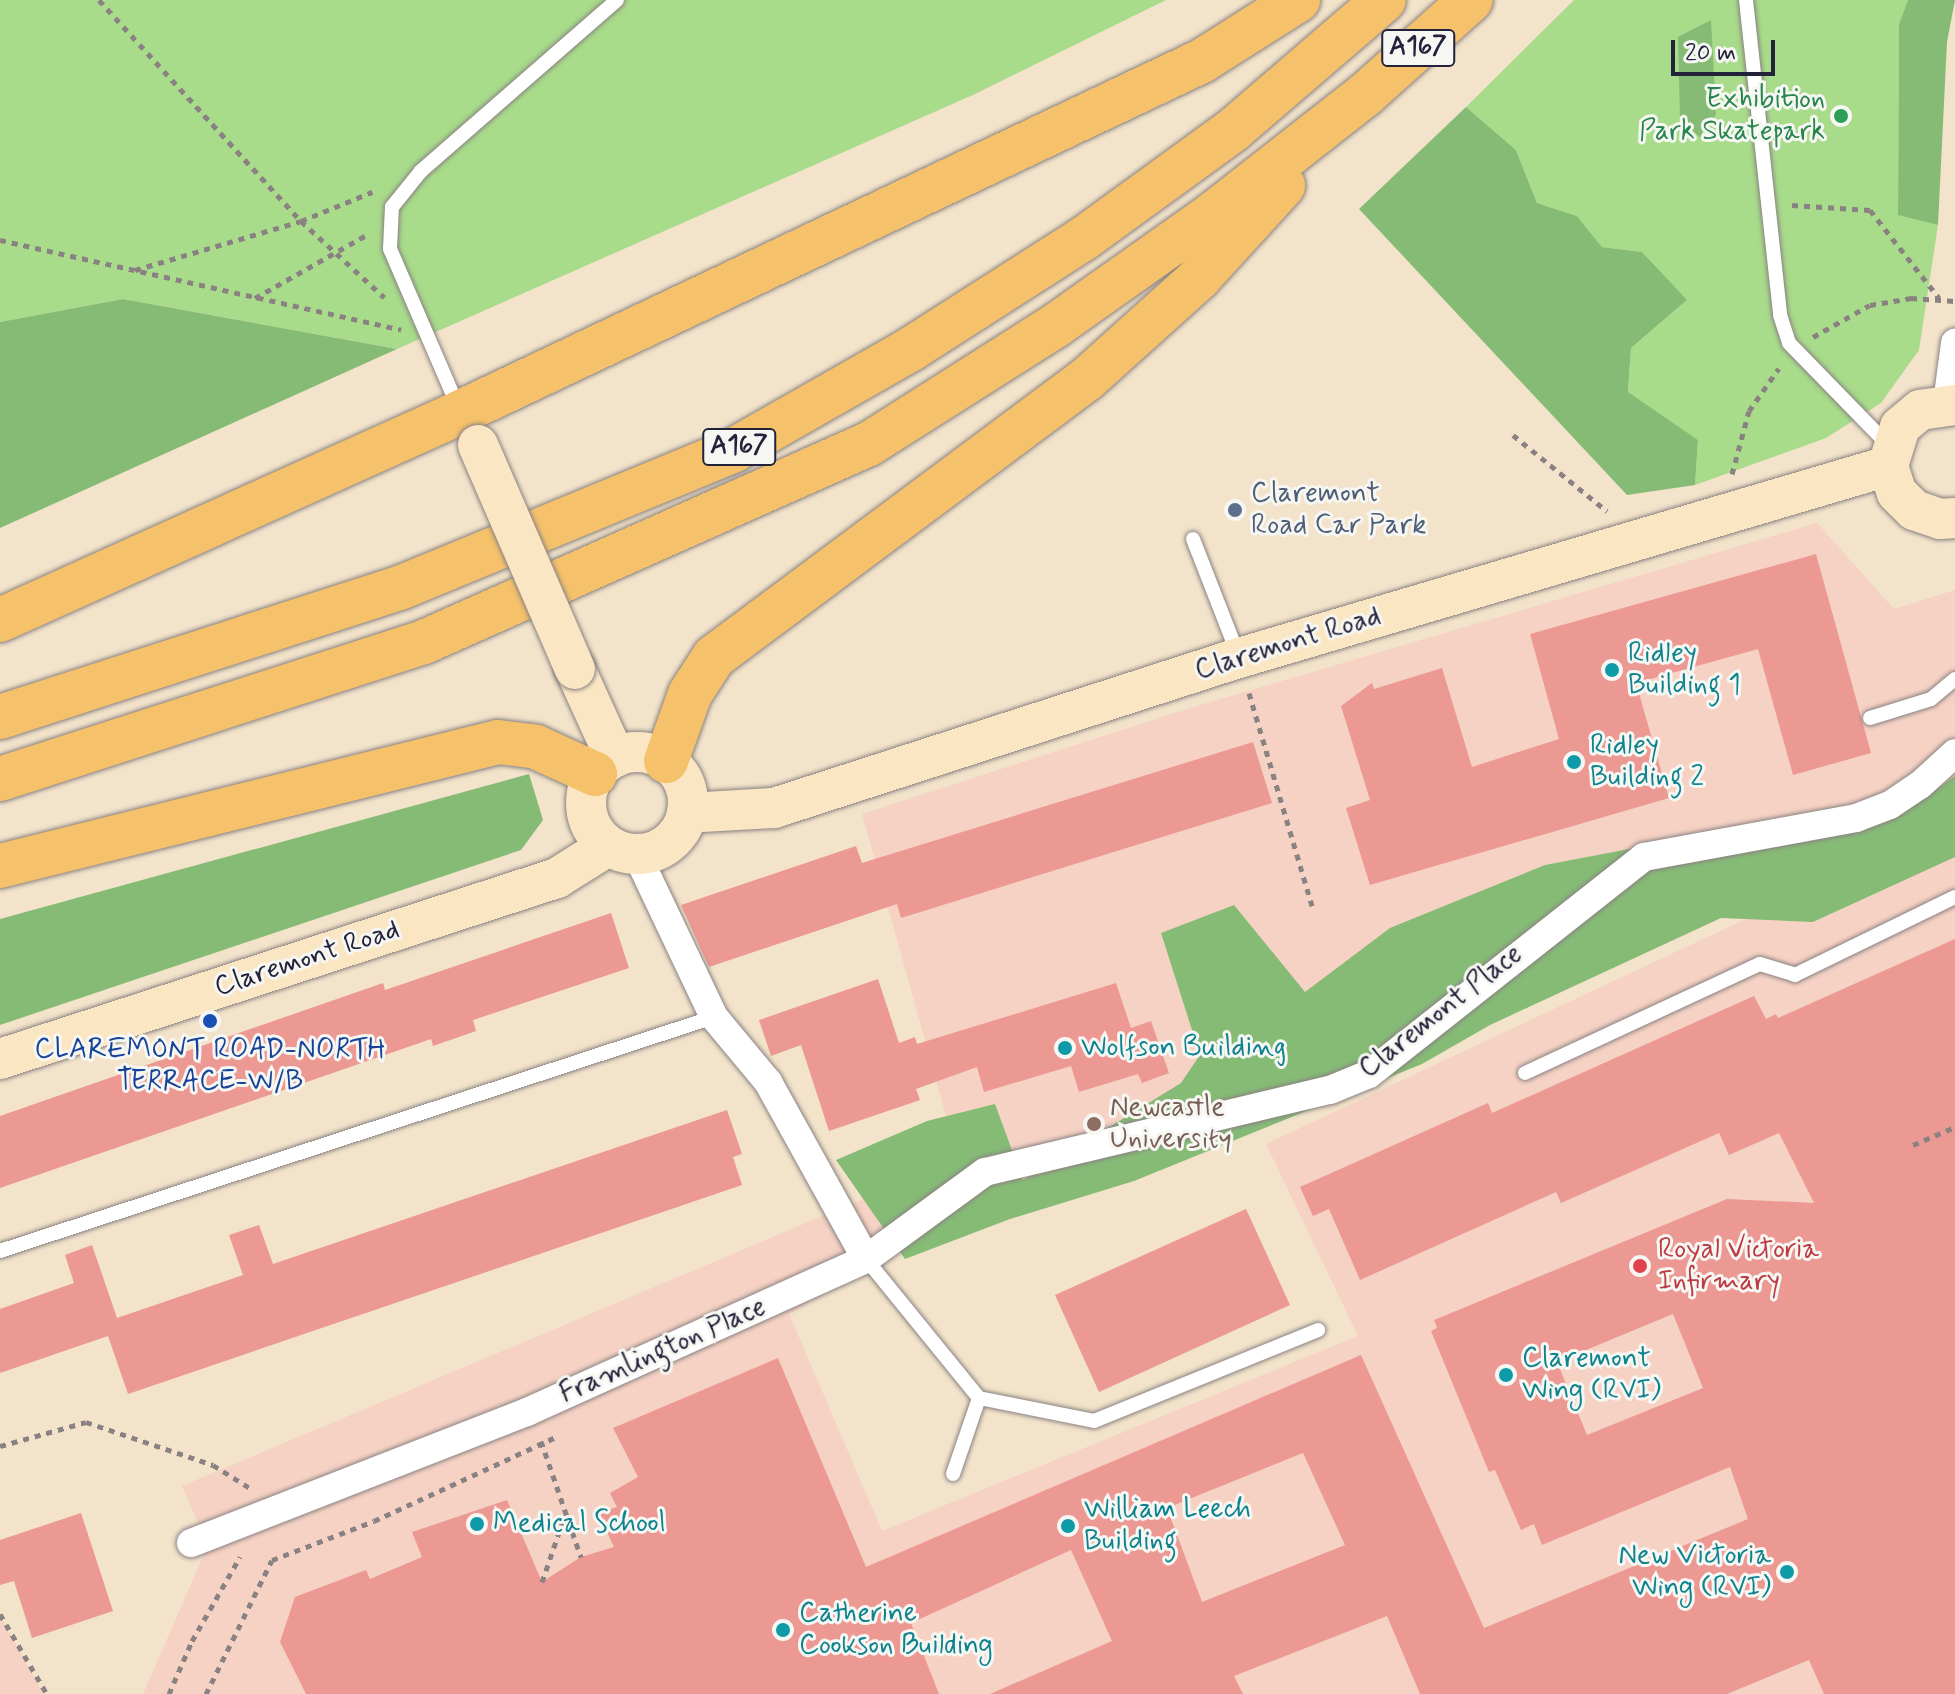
<!DOCTYPE html>
<style>
body{margin:0}
#map{position:relative;width:1955px;height:1694px;overflow:hidden;background:#f2e3ca;font-family:Mynerve,sans-serif}
div>[style]{position:absolute}
[style*='--x']{left:calc(var(--x)*1px);top:calc(var(--y)*1px);width:calc(var(--w)*1px);rotate:calc(var(--a)*1deg)}
.built>*{inset:0;background:#f6d2c4}
.green>*{inset:0;background:#a8db8a}
.forest>*{inset:0;background:#86bb76}
.building>*{inset:0;background:#ec9893}
.path>*{height:5px;margin-top:-2.5px;transform-origin:0;background:repeating-linear-gradient(90deg,#8a8282 0 6px,transparent 0 12px)}
.roads{filter:drop-shadow(0 0 2px #8a8282) drop-shadow(0 0 2px #8a8282)}
.lane>*{height:14px;margin:-7px;padding:0 7px;transform-origin:7px;border-radius:7px;background:#fff}
.street>*{height:28px;margin:-14px;padding:0 14px;transform-origin:14px;border-radius:14px;background:#fff}
.secondary>*{height:40px;margin:-20px;padding:0 20px;transform-origin:20px;border-radius:20px;background:#fbe6c4}
.secondary>.ring{margin:-20px;padding:0;box-sizing:content-box;background:none;border:40px solid #fbe6c4;border-radius:50%}
.highway>*{height:44px;margin:-22px;padding:0 22px;transform-origin:22px;border-radius:22px;background:#f5c16b}
.bridges{filter:drop-shadow(0 0 2px #8a8282) drop-shadow(0 0 2px #8a8282)}
.secondary-bridge>*{height:40px;margin:-20px;padding:0 20px;transform-origin:20px;border-radius:20px;background:#fbe6c4}
.dots>*{width:22px;height:22px;translate:-50% -50%;box-sizing:border-box;border:4px solid #f6f6f2;border-radius:50%}
span{translate:-50% -50%;white-space:nowrap;text-align:center;line-height:1.15;-webkit-text-stroke:6px #f6f6f2;paint-order:stroke}
.shield-label span{padding:2px 6px;background:#f6f6f2;border:2px solid;border-radius:6px;-webkit-text-stroke-width:0}
.shield-label{font-size:26px;color:#22223b;font-weight:700}
.leisure-label{font-size:28px;color:#27864d}
.right{translate:-100% -50%;text-align:right}
.service-label{font-size:28px;color:#4e5e75}
.left{translate:0 -50%;text-align:left}
.street-label{font-size:28px;color:#22223b}
.culture-label{font-size:28px;color:#0d838f}
.transit-label{font-size:28px;color:#164399}
.education-label{font-size:28px;color:#785e54}
.health-label{font-size:28px;color:#be3a42}
.scale{position:absolute;left:1671px;top:40px;width:104px;height:36px;box-sizing:border-box;border:4px solid #22223b;border-top:0;padding-left:10px;font-size:24px;line-height:28px;white-space:nowrap;color:#22223b;-webkit-text-stroke:6px #f6f6f2;paint-order:stroke}
</style>
<div id="map">
<div class="built">
<i style="clip-path:polygon(1817px 523px,1894px 609px,1955px 590px,1955px 787px,997px 1195px,789px 1314px,882px 1531px,1358px 1336px,1266px 1144px,1955px 821px,1955px 1694px,143px 1694px,208px 1545px,182px 1486px,958px 1159px,862px 814px,1187px 709px)"></i>
<i style="clip-path:polygon(0 1616px,43px 1694px,0 1694px)"></i>
</div>
<div class="green">
<i style="clip-path:polygon(0 0,1166px 0,975px 94px,397px 349px,123px 299px,0 322px)"></i>
<i style="clip-path:polygon(1574px 0,1908px 0,1899px 24px,1898px 214px,1938px 225px,1919px 350px,1881px 403px,1826px 438px,1695px 485px,1698px 440px,1628px 393px,1631px 348px,1686px 301px,1642px 252px,1602px 247px,1577px 216px,1537px 203px,1516px 150px,1466px 107px)"></i>
</div>
<div class="forest">
<i style="clip-path:polygon(1908px 0,1955px 0,1947px 42px,1938px 225px,1898px 215px,1899px 24px)"></i>
<i style="clip-path:polygon(1711px 20px,1716px 114px,1702px 139px,1680px 120px,1678px 37px)"></i>
<i style="clip-path:polygon(1466px 107px,1516px 150px,1537px 203px,1577px 216px,1602px 247px,1642px 252px,1687px 300px,1631px 348px,1628px 392px,1698px 440px,1695px 485px,1627px 495px,1359px 209px)"></i>
<i style="clip-path:polygon(123px 299px,397px 349px,0 528px,0 322px)"></i>
<i style="clip-path:polygon(529px 774px,543px 820px,521px 850px,0 1025px,0 919px)"></i>
<i style="clip-path:polygon(1955px 776px,1955px 857px,1813px 922px,1721px 918px,1490px 1025px,1422px 1064px,1134px 1181px,1010px 1219px,905px 1259px,836px 1160px,927px 1121px,995px 1104px,1023px 1180px,1181px 1083px,1200px 1055px,1161px 933px,1234px 905px,1305px 992px,1390px 928px,1545px 865px,1934px 791px)"></i>
</div>
<div class="building">
<i style="clip-path:polygon(1816px 554px,1871px 753px,1793px 775px,1758px 649px,1636px 683px,1669px 798px,1370px 885px,1346px 808px,1370px 800px,1341px 706px,1372px 683px,1374px 689px,1442px 668px,1472px 767px,1559px 739px,1530px 634px)"></i>
<i style="clip-path:polygon(1253px 742px,1272px 803px,901px 918px,897px 904px,709px 967px,681px 905px,856px 846px,862px 863px)"></i>
<i style="clip-path:polygon(611px 913px,629px 968px,473px 1020px,476px 1031px,433px 1046px,431px 1039px,0 1188px,0 1116px,383px 983px,385px 990px)"></i>
<i style="clip-path:polygon(evenodd,1955px 939px,1955px 1694px,1824px 1694px,1809px 1660px,1727px 1694px,1420px 1694px,1387px 1616px,1234px 1676px,1243px 1694px,990px 1694px,1112px 1641px,1071px 1550px,911px 1623px,939px 1694px,306px 1694px,280px 1642px,295px 1597px,366px 1570px,370px 1579px,422px 1557px,412px 1532px,507px 1500px,542px 1582px,581px 1557px,614px 1547px,598px 1513px,617px 1507px,610px 1493px,638px 1477px,613px 1428px,778px 1358px,866px 1567px,1361px 1355px,1484px 1628px,1748px 1519px,1730px 1467px,1542px 1545px,1534px 1524px,1521px 1530px,1495px 1470px,1489px 1472px,1431px 1331px,1437px 1328px,1434px 1320px,1727px 1199px,1814px 1203px,1779px 1133px,1729px 1155px,1719px 1133px,1561px 1203px,1556px 1192px,1360px 1280px,1329px 1209px,1313px 1216px,1300px 1187px,1488px 1103px,1492px 1113px,1754px 996px,1766px 1019px,1776px 1014px,1778px 1018px,1955px 939px,1673px 1314px,1703px 1388px,1587px 1435px,1557px 1362px,1673px 1314px,1955px 939px,1303px 1453px,1345px 1545px,1202px 1602px,1167px 1508px,1303px 1453px)"></i>
<i style="clip-path:polygon(878px 979px,899px 1043px,915px 1037px,917px 1044px,1116px 983px,1131px 1028px,1151px 1021px,1169px 1073px,1142px 1083px,1138px 1074px,1079px 1092px,1071px 1066px,984px 1092px,977px 1067px,916px 1089px,920px 1100px,829px 1131px,801px 1045px,771px 1056px,759px 1020px)"></i>
<i style="clip-path:polygon(727px 1110px,742px 1154px,733px 1157px,742px 1185px,128px 1394px,108px 1336px,0 1373px,0 1309px,74px 1283px,65px 1255px,92px 1245px,117px 1318px,243px 1275px,229px 1235px,259px 1225px,273px 1264px)"></i>
<i style="clip-path:polygon(1246px 1209px,1290px 1305px,1099px 1392px,1055px 1295px)"></i>
<i style="clip-path:polygon(81px 1513px,113px 1611px,32px 1638px,14px 1581px,0 1585px,0 1540px)"></i>
</div>
<div class="path">
<i style="--x:99;--y:0;--w:299;--a:47.6"></i>
<i style="--x:301;--y:221;--w:113;--a:42.5"></i>
<i style="--x:1792;--y:205;--w:78;--a:3.7"></i>
<i style="--x:1870;--y:210;--w:112;--a:51.9"></i>
<i style="--x:0;--y:240;--w:411;--a:12.6"></i>
<i style="--x:135;--y:270;--w:173;--a:-16.4"></i>
<i style="--x:301;--y:221;--w:77;--a:-22.2"></i>
<i style="--x:255;--y:298;--w:130;--a:-29.5"></i>
<i style="--x:1813;--y:337;--w:65;--a:-29.3"></i>
<i style="--x:1870;--y:305;--w:42;--a:-9.7"></i>
<i style="--x:1911;--y:298;--w:44;--a:3.9"></i>
<i style="--x:1513;--y:435;--w:121;--a:39"></i>
<i style="--x:1732;--y:474;--w:65;--a:-74.9"></i>
<i style="--x:1749;--y:411;--w:52;--a:-55.1"></i>
<i style="--x:1249;--y:693;--w:222;--a:73.5"></i>
<i style="--x:1913;--y:1145;--w:46;--a:-23.2"></i>
<i style="--x:541;--y:1441;--w:123;--a:71"></i>
<i style="--x:0;--y:1446;--w:89;--a:-15.6"></i>
<i style="--x:86;--y:1422;--w:134;--a:18.7"></i>
<i style="--x:213;--y:1465;--w:44;--a:31.9"></i>
<i style="--x:542;--y:1582;--w:71;--a:-71.1"></i>
<i style="--x:0;--y:1614;--w:93;--a:59.6"></i>
<i style="--x:169;--y:1694;--w:58;--a:-66.5"></i>
<i style="--x:192;--y:1641;--w:97;--a:-60.3"></i>
<i style="--x:206;--y:1694;--w:149;--a:-63.8"></i>
<i style="--x:272;--y:1560;--w:109;--a:-20.9"></i>
<i style="--x:374;--y:1521;--w:200;--a:-24.8"></i>
</div>
<div class="roads">
<div class="lane">
<i style="--x:1746;--y:0;--w:317;--a:83.8"></i>
<i style="--x:1780;--y:315;--w:29;--a:72"></i>
<i style="--x:1789;--y:343;--w:145;--a:45.8"></i>
<i style="--x:459;--y:409;--w:174;--a:-113.3"></i>
<i style="--x:390;--y:249;--w:42;--a:-87.3"></i>
<i style="--x:392;--y:207;--w:46;--a:-51.1"></i>
<i style="--x:421;--y:171;--w:260;--a:-41.1"></i>
<i style="--x:1193;--y:539;--w:127;--a:68.7"></i>
<i style="--x:1870;--y:718;--w:64;--a:-17.3"></i>
<i style="--x:1931;--y:699;--w:31;--a:-40"></i>
<i style="--x:1525;--y:1073;--w:259;--a:-24.9"></i>
<i style="--x:1760;--y:964;--w:37;--a:17"></i>
<i style="--x:1795;--y:975;--w:178;--a:-26"></i>
<i style="--x:0;--y:1251;--w:751;--a:-18.15"></i>
<i style="--x:866;--y:1259;--w:179;--a:50.9"></i>
<i style="--x:979;--y:1398;--w:117;--a:11.3"></i>
<i style="--x:1094;--y:1421;--w:242;--a:-22.1"></i>
<i style="--x:953;--y:1474;--w:80;--a:-71.1"></i>
</div>
<div class="street">
<i style="--x:1947;--y:403;--w:61;--a:-82.4"></i>
<i style="--x:637;--y:855;--w:179;--a:64.6"></i>
<i style="--x:714;--y:1017;--w:85;--a:50.3"></i>
<i style="--x:768;--y:1082;--w:202;--a:61"></i>
<i style="--x:191;--y:1543;--w:361;--a:-21.3"></i>
<i style="--x:527;--y:1412;--w:372;--a:-24.3"></i>
<i style="--x:866;--y:1259;--w:147;--a:-36.2"></i>
<i style="--x:985;--y:1172;--w:355;--a:-13.4"></i>
<i style="--x:1330;--y:1090;--w:42;--a:-22.3"></i>
<i style="--x:1369;--y:1074;--w:350;--a:-38.3"></i>
<i style="--x:1644;--y:857;--w:216;--a:-10.4"></i>
<i style="--x:1856;--y:818;--w:36;--a:-21"></i>
<i style="--x:1890;--y:805;--w:36;--a:-34"></i>
<i style="--x:1920;--y:785;--w:47;--a:-42.4"></i>
</div>
<div class="secondary">
<i style="--x:1955;--y:405;--w:35;--a:172"></i>
<i style="--x:1920;--y:410;--w:26;--a:140"></i>
<i style="--x:1900;--y:427;--w:41;--a:107.1"></i>
<i style="--x:1888;--y:466;--w:28;--a:72"></i>
<i style="--x:1897;--y:493;--w:24;--a:45"></i>
<i style="--x:1914;--y:510;--w:28;--a:19"></i>
<i style="--x:1940;--y:519;--w:15;--a:-4"></i>
<i style="--x:575;--y:669;--w:97;--a:65.6"></i>
<i class="ring" style="left:586px;top:752px;width:62px;height:62px"></i>
<i style="--x:687;--y:813;--w:87;--a:-3.3"></i>
<i style="--x:774;--y:808;--w:489;--a:-17.9"></i>
<i style="--x:1239;--y:658;--w:677;--a:-16.48"></i>
<i style="--x:0;--y:1059;--w:586;--a:-18"></i>
<i style="--x:557;--y:878;--w:60;--a:-32.1"></i>
</div>
<div class="highway">
<i style="--x:0;--y:620;--w:506;--a:-24.28"></i>
<i style="--x:461;--y:412;--w:820;--a:-25.35"></i>
<i style="--x:1202;--y:61;--w:114;--a:-32.4"></i>
<i style="--x:0;--y:717;--w:422;--a:-17.9"></i>
<i style="--x:402;--y:587;--w:359;--a:-22.4"></i>
<i style="--x:734;--y:450;--w:204;--a:-29.7"></i>
<i style="--x:911;--y:349;--w:204;--a:-32.6"></i>
<i style="--x:1083;--y:239;--w:185;--a:-36"></i>
<i style="--x:1233;--y:130;--w:199;--a:-40.7"></i>
<i style="--x:666;--y:761;--w:71;--a:-70.3"></i>
<i style="--x:690;--y:694;--w:44;--a:-57"></i>
<i style="--x:714;--y:657;--w:465;--a:-36.7"></i>
<i style="--x:1087;--y:379;--w:151;--a:-42"></i>
<i style="--x:1199;--y:278;--w:125;--a:-47.6"></i>
<i style="--x:0;--y:779;--w:446;--a:-17.9"></i>
<i style="--x:424;--y:642;--w:487;--a:-24"></i>
<i style="--x:869;--y:444;--w:220;--a:-32.4"></i>
<i style="--x:1055;--y:326;--w:194;--a:-35.3"></i>
<i style="--x:1213;--y:214;--w:193;--a:-38.1"></i>
<i style="--x:1365;--y:95;--w:142;--a:-41.9"></i>
<i style="--x:0;--y:866;--w:513;--a:-13.98"></i>
<i style="--x:498;--y:742;--w:38;--a:7"></i>
<i style="--x:536;--y:747;--w:65;--a:24.6"></i>
</div>
</div>
<div class="bridges">
<div class="secondary-bridge">
<i style="--x:478;--y:445;--w:244;--a:66.6"></i>
</div>
</div>
<div class="dots">
<i style="left:1841px;top:116px;background:#2e9e5b"></i>
<i style="left:1235px;top:510px;background:#5c6f8a"></i>
<i style="left:1612px;top:670px;background:#0f9aa8"></i>
<i style="left:1574px;top:762px;background:#0f9aa8"></i>
<i style="left:210px;top:1021px;background:#1a4fb4"></i>
<i style="left:1065px;top:1048px;background:#0f9aa8"></i>
<i style="left:1094px;top:1124px;background:#8d6e63"></i>
<i style="left:1640px;top:1266px;background:#e0444e"></i>
<i style="left:1506px;top:1375px;background:#0f9aa8"></i>
<i style="left:477px;top:1524px;background:#0f9aa8"></i>
<i style="left:1068px;top:1526px;background:#0f9aa8"></i>
<i style="left:1787px;top:1572px;background:#0f9aa8"></i>
<i style="left:783px;top:1630px;background:#0f9aa8"></i>
</div>
<div class="shield-label">
<span style="left:1418px;top:48px">A167</span>
<span style="left:739px;top:447px">A167</span>
</div>
<div class="leisure-label">
<span class="right" style="left:1825px;top:116px">Exhibition<br>Park Skatepark</span>
</div>
<div class="service-label">
<span class="left" style="left:1251px;top:510px">Claremont<br>Road Car Park</span>
</div>
<div class="street-label">
<span style="left:1288px;top:644px;rotate:-17deg">Claremont Road</span>
<span style="left:307px;top:959px;rotate:-18deg">Claremont Road</span>
<span style="left:1441px;top:1012px;rotate:-38deg">Claremont Place</span>
<span style="left:663px;top:1351px;rotate:-24deg">Framlington Place</span>
</div>
<div class="culture-label">
<span class="left" style="left:1628px;top:670px">Ridley<br>Building 1</span>
<span class="left" style="left:1590px;top:762px">Ridley<br>Building 2</span>
<span class="left" style="left:1081px;top:1048px">Wolfson Building</span>
<span class="left" style="left:1522px;top:1375px">Claremont<br>Wing (RVI)</span>
<span class="left" style="left:1084px;top:1526px">William Leech<br>Building</span>
<span class="left" style="left:493px;top:1524px">Medical School</span>
<span class="right" style="left:1771px;top:1572px">New Victoria<br>Wing (RVI)</span>
<span class="left" style="left:799px;top:1630px">Catherine<br>Cookson Building</span>
</div>
<div class="transit-label">
<span style="left:210px;top:1066px">CLAREMONT ROAD-NORTH<br>TERRACE-W/B</span>
</div>
<div class="education-label">
<span class="left" style="left:1110px;top:1124px">Newcastle<br>University</span>
</div>
<div class="health-label">
<span class="left" style="left:1658px;top:1266px">Royal Victoria<br>Infirmary</span>
</div>
<div class="scale">20 m</div>
</div>
